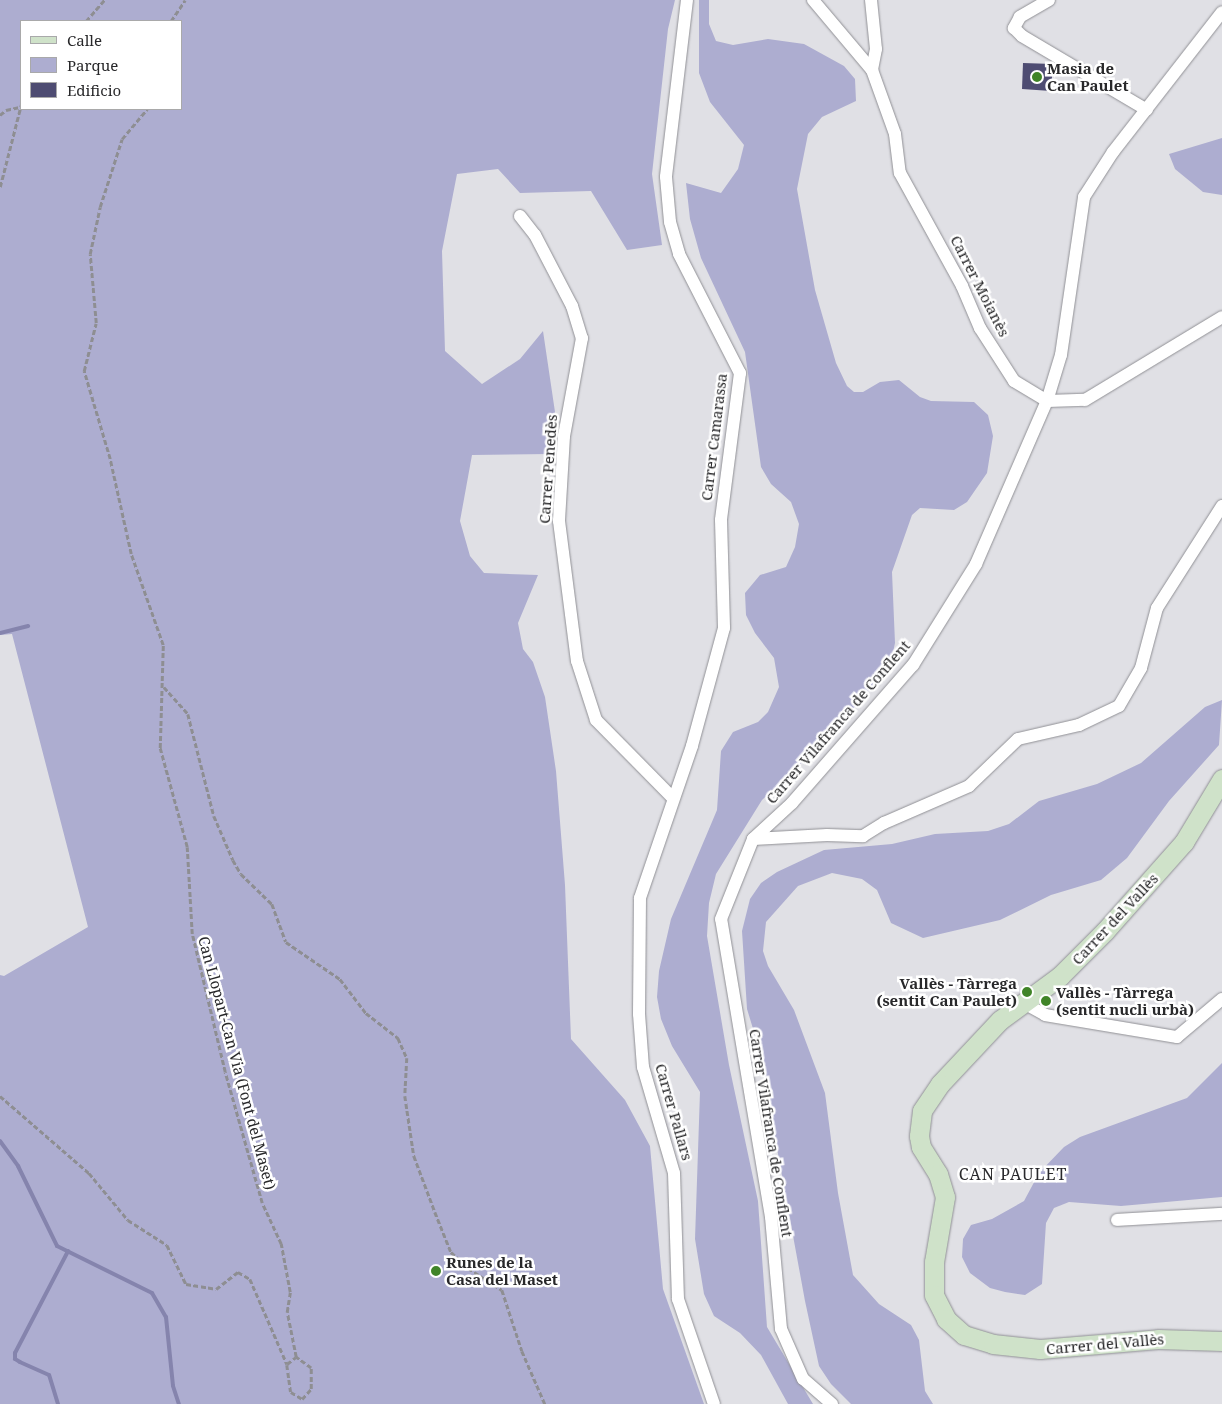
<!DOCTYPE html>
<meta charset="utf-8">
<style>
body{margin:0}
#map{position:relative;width:1222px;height:1404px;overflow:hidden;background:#e0e0e5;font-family:"Noto Serif",serif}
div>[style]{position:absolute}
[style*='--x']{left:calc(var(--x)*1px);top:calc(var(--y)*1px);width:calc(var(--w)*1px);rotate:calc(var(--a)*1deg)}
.green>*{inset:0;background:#adadd0}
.stream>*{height:4px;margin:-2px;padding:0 2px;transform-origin:2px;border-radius:2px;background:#8584ad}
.building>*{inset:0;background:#4e4c72}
.path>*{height:2.5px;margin-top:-1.25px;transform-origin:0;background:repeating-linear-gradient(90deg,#8e8e92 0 5px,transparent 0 7.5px)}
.roads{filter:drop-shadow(0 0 1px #909095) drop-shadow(0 0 1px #909095)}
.street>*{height:12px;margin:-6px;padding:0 6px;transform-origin:6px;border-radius:6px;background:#fff}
.secondary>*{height:19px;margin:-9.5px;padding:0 9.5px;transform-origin:9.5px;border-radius:9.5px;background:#cfe2c9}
.dots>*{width:14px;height:14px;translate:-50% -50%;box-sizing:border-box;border:2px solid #fff;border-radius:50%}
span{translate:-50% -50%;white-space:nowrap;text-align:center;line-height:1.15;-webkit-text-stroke:5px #fff;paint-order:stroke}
.poi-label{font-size:15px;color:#28282a;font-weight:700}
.left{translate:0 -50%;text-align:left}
.right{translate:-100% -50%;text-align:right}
.street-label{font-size:15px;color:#28282a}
.neighbourhood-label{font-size:16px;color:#29292c;letter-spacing:1px}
.legend{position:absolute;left:20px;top:20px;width:162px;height:90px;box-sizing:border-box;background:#fff;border:1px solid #a9a9aa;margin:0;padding:6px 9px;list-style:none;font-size:15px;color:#28282a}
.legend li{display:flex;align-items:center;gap:10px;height:25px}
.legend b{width:25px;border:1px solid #a9a9aa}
</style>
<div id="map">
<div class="green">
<i style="clip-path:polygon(evenodd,0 0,675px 0,668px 29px,652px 174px,662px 245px,627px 250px,591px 191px,520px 193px,498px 169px,457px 174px,442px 251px,445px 351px,482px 384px,520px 359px,543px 331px,555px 412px,549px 454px,472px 455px,460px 521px,470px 556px,484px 573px,538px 575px,518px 623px,523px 649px,533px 662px,545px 697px,556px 771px,565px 885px,571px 1039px,625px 1100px,650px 1146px,663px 1289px,704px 1404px,0 1404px,0 975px,4px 976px,88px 927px,12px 634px,0 635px,0 0,21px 21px,181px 21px,181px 109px,21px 109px,21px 21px)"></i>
<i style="clip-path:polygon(699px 0,709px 0,709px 24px,716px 41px,733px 45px,768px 39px,804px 44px,844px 66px,855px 79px,856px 101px,822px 117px,808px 134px,797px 189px,815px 290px,836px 363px,847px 386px,854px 392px,863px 392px,880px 382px,899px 380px,920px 397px,931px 401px,974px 402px,988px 415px,993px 436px,987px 473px,967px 502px,954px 510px,920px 508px,912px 515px,892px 572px,895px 643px,892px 657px,865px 696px,825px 741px,762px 800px,716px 874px,709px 903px,707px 936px,729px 1065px,758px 1201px,767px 1327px,813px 1404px,788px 1404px,761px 1355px,740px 1333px,714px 1316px,704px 1294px,695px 1239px,700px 1092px,672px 1046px,661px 1019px,657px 997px,659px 971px,671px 919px,717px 810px,721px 751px,733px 732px,758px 722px,768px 712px,779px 687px,774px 658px,755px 633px,746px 615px,745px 593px,760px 575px,786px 567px,795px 547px,799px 524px,791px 502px,771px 484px,761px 467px,745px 352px,701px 258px,690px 219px,686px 183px,721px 193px,738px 169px,744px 145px,710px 102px,699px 73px)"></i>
<i style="clip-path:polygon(1222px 138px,1222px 195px,1203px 192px,1175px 169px,1169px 154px)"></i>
<i style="clip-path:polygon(1222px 700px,1219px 745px,1169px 801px,1127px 858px,1101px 880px,1051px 895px,1000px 920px,923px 938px,891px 923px,877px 890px,862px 879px,832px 873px,798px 886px,766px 922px,763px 951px,768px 966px,794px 1010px,825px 1093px,838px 1193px,853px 1275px,879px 1304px,911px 1325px,919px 1340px,925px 1391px,933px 1404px,851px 1404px,831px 1384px,819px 1366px,805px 1301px,758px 1045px,747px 1009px,742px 931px,750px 899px,761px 883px,777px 872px,824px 850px,892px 844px,935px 834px,988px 831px,1009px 824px,1039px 801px,1097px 784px,1141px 763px,1205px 707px)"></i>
<i style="clip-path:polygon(1222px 1063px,1222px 1197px,1121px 1206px,1069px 1202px,1054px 1208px,1046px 1223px,1042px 1284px,1025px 1295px,1005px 1292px,990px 1288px,970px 1273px,962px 1257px,963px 1239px,971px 1225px,992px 1219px,1024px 1201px,1039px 1173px,1064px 1147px,1080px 1137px,1187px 1098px)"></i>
</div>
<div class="stream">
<i style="--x:0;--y:633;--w:29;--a:-14"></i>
<i style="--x:0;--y:1141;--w:31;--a:54"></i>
<i style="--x:18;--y:1166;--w:89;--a:64"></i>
<i style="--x:57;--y:1246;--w:106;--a:26.3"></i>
<i style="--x:152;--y:1293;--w:28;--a:60"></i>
<i style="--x:166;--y:1317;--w:69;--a:84.2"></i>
<i style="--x:173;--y:1386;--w:19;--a:72"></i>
<i style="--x:58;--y:1404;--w:30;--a:-107"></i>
<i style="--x:49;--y:1375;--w:32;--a:-156"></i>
<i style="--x:20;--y:1362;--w:6;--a:-149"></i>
<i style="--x:15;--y:1359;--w:6;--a:-90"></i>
<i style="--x:15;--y:1353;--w:115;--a:-62.5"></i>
</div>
<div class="building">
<i style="clip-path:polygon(1023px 63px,1053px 64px,1051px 91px,1022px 89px)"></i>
</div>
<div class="path">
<i style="--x:86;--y:21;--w:28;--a:-49"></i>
<i style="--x:171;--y:21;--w:25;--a:-56"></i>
<i style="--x:0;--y:115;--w:8;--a:-40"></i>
<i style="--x:6;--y:110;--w:14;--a:-12"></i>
<i style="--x:0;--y:187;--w:85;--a:-75.6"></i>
<i style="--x:164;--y:687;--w:36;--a:48"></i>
<i style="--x:188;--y:714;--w:105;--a:75.7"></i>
<i style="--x:214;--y:816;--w:48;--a:66.6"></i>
<i style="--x:233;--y:860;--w:16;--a:60"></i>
<i style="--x:241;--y:874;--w:43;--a:44.1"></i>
<i style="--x:272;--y:904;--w:40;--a:69.8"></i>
<i style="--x:286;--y:942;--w:65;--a:34.4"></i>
<i style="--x:340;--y:979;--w:43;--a:52.6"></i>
<i style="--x:366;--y:1013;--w:41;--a:38"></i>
<i style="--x:398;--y:1038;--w:22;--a:66"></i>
<i style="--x:407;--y:1058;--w:38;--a:93"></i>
<i style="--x:405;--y:1096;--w:61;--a:81.5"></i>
<i style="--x:414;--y:1156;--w:60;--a:69.4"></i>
<i style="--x:435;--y:1212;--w:43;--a:68.2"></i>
<i style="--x:451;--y:1252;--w:23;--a:43"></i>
<i style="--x:468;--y:1268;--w:40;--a:32.9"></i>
<i style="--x:502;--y:1290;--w:64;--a:71.8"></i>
<i style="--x:522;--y:1351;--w:58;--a:66.5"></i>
<i style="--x:0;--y:1096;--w:118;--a:40.9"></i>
<i style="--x:89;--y:1173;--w:61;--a:50.3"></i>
<i style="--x:128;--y:1220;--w:46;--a:32.7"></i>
<i style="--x:167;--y:1245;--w:43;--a:64"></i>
<i style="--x:186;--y:1284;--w:30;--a:9"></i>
<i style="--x:216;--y:1289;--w:28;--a:-38"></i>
<i style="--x:238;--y:1272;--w:14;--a:30"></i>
<i style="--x:250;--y:1279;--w:93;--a:66.5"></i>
<i style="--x:287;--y:1364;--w:11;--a:-38"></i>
<i style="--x:296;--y:1357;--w:46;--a:-101.3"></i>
<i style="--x:287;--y:1312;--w:20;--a:-81"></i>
<i style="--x:290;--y:1292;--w:49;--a:-100.6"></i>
<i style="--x:281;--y:1244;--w:45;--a:-114.9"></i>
<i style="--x:262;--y:1203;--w:136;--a:-105.8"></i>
<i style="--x:225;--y:1072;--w:142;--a:-103.4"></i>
<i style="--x:192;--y:934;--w:87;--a:-93.3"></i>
<i style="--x:187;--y:847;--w:103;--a:-105.3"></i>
<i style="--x:160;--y:748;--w:103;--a:-88.3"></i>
<i style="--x:163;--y:645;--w:96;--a:-109.4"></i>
<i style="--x:131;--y:554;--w:97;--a:-102.5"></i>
<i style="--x:110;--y:459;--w:92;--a:-106.5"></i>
<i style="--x:84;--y:371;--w:49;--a:-76"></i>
<i style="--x:96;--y:323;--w:69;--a:-95"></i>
<i style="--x:90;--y:254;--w:48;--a:-78"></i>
<i style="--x:100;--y:207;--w:71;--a:-72.1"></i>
<i style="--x:122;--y:139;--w:39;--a:-50"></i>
<i style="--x:287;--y:1365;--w:27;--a:82"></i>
<i style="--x:291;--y:1392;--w:13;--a:32"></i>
<i style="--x:302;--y:1399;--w:13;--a:-48"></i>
<i style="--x:311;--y:1389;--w:21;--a:-90"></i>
<i style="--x:311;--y:1368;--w:19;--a:-144"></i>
</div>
<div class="roads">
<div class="street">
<i style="--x:687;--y:0;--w:178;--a:96.8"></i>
<i style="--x:666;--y:177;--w:45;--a:84.9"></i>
<i style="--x:670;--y:222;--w:33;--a:74"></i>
<i style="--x:679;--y:254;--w:134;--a:62.9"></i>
<i style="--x:740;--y:373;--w:148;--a:97.4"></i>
<i style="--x:721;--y:520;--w:108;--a:88.4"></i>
<i style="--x:724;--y:628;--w:122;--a:105.2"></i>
<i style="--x:692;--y:746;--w:161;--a:108.9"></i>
<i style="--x:640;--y:898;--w:116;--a:90.5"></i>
<i style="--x:639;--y:1014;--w:53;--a:85.7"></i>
<i style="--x:643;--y:1067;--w:110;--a:73.7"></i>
<i style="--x:674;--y:1173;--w:126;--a:88.2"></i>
<i style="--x:678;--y:1299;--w:111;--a:71.1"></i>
<i style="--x:813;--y:0;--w:92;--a:49.9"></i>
<i style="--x:872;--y:70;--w:68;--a:70.2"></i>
<i style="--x:895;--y:134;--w:39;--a:83"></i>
<i style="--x:900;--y:173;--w:129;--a:61.2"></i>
<i style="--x:962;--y:286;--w:46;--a:66.8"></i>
<i style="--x:980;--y:328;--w:63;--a:57.3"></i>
<i style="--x:1014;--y:381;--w:39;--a:31"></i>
<i style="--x:1047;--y:401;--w:38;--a:-2"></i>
<i style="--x:1085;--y:400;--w:160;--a:-31.2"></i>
<i style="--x:871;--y:0;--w:49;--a:84.2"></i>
<i style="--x:876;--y:49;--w:21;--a:101"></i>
<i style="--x:1049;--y:0;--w:34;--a:150"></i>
<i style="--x:1020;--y:17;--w:13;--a:119"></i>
<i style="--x:1014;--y:28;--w:11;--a:45"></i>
<i style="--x:1022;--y:36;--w:145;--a:30.6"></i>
<i style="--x:520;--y:216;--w:24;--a:52"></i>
<i style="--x:535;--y:235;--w:80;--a:62.5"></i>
<i style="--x:572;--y:306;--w:34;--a:73"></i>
<i style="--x:582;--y:338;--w:100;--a:100.4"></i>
<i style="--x:564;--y:436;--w:85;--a:93.4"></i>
<i style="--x:559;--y:521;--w:141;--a:82.7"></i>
<i style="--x:577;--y:661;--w:62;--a:72.1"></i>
<i style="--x:596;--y:720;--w:108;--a:45.4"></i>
<i style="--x:753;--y:839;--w:74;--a:-3.1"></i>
<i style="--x:827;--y:835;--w:36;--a:2"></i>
<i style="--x:863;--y:836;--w:25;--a:-32"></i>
<i style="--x:884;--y:823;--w:93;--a:-23.5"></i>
<i style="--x:969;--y:786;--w:68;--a:-43.8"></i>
<i style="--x:1018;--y:739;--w:63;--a:-12.9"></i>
<i style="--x:1079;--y:725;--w:44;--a:-25.4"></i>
<i style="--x:1119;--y:706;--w:44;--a:-59.9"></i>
<i style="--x:1141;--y:668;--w:62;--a:-75.1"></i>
<i style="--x:1157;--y:608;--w:121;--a:-57.5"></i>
<i style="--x:1022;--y:1002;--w:26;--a:29"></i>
<i style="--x:1045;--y:1015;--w:134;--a:9.5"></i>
<i style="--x:1177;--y:1037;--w:59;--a:-40.2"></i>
<i style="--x:1117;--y:1220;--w:105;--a:-3.3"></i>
<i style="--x:832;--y:1404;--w:38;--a:-139"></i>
<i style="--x:803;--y:1379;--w:55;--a:-113.7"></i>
<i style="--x:781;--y:1329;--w:112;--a:-95.1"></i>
<i style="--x:771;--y:1217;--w:302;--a:-99.5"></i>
<i style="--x:721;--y:919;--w:86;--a:-68.2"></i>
<i style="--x:753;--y:839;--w:53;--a:-42.7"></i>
<i style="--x:792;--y:803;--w:184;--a:-48.8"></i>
<i style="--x:913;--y:665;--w:119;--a:-58"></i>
<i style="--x:976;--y:564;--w:178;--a:-66.5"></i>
<i style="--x:1047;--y:401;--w:48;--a:-73.1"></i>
<i style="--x:1061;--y:355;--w:160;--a:-81.7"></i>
<i style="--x:1084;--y:197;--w:54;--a:-57.2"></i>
<i style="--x:1113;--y:152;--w:177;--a:-52.1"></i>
</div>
<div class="secondary">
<i style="--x:1222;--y:779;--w:74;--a:121.1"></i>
<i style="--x:1184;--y:842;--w:119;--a:131.6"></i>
<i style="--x:1105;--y:931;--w:64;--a:135"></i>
<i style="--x:1060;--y:976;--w:74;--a:143.7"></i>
<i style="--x:1000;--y:1020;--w:88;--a:133.2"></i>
<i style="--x:940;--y:1084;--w:32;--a:124"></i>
<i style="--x:922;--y:1111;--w:25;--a:97"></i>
<i style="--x:919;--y:1136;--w:11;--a:80"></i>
<i style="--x:921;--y:1147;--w:32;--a:58"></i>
<i style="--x:938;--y:1174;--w:24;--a:73"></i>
<i style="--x:945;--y:1197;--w:66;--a:99.6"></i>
<i style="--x:934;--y:1262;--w:33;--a:90"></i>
<i style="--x:934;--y:1295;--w:27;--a:63"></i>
<i style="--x:946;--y:1319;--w:24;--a:42"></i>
<i style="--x:964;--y:1335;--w:30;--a:17"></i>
<i style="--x:993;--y:1344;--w:47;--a:6.1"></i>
<i style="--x:1040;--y:1349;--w:118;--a:-4.8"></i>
<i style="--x:1158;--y:1339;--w:64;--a:1.8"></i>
</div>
</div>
<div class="dots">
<i style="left:1037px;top:77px;background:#408428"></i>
<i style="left:1027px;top:992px;background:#408428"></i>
<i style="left:1046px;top:1001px;background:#408428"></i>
<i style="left:436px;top:1271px;background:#408428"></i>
</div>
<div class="poi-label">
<span class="left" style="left:1047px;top:77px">Masia de<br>Can Paulet</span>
<span class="right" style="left:1017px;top:992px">Vallès - Tàrrega<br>(sentit Can Paulet)</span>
<span class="left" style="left:1056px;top:1001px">Vallès - Tàrrega<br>(sentit nucli urbà)</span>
<span class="left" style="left:446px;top:1271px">Runes de la<br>Casa del Maset</span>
</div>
<div class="street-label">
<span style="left:980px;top:286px;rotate:63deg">Carrer Moianès</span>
<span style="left:714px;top:437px;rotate:-83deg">Carrer Camarassa</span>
<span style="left:548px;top:469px;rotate:-86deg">Carrer Penedès</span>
<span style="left:838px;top:722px;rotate:-49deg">Carrer Vilafranca de Conflent</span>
<span style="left:1115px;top:919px;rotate:-47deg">Carrer del Vallès</span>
<span style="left:237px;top:1063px;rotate:75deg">Can Llopart-Can Via (Font del Maset)</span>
<span style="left:674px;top:1112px;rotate:74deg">Carrer Pallars</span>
<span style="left:771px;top:1133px;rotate:81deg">Carrer Vilafranca de Conflent</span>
<span style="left:1105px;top:1344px;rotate:-5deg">Carrer del Vallès</span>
</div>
<div class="neighbourhood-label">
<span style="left:1013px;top:1174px">CAN PAULET</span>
</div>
<ul class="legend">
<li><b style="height:6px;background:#cfe2c9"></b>Calle</li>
<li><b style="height:14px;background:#adadd0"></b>Parque</li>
<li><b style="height:14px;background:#4e4c72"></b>Edificio</li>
</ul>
</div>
